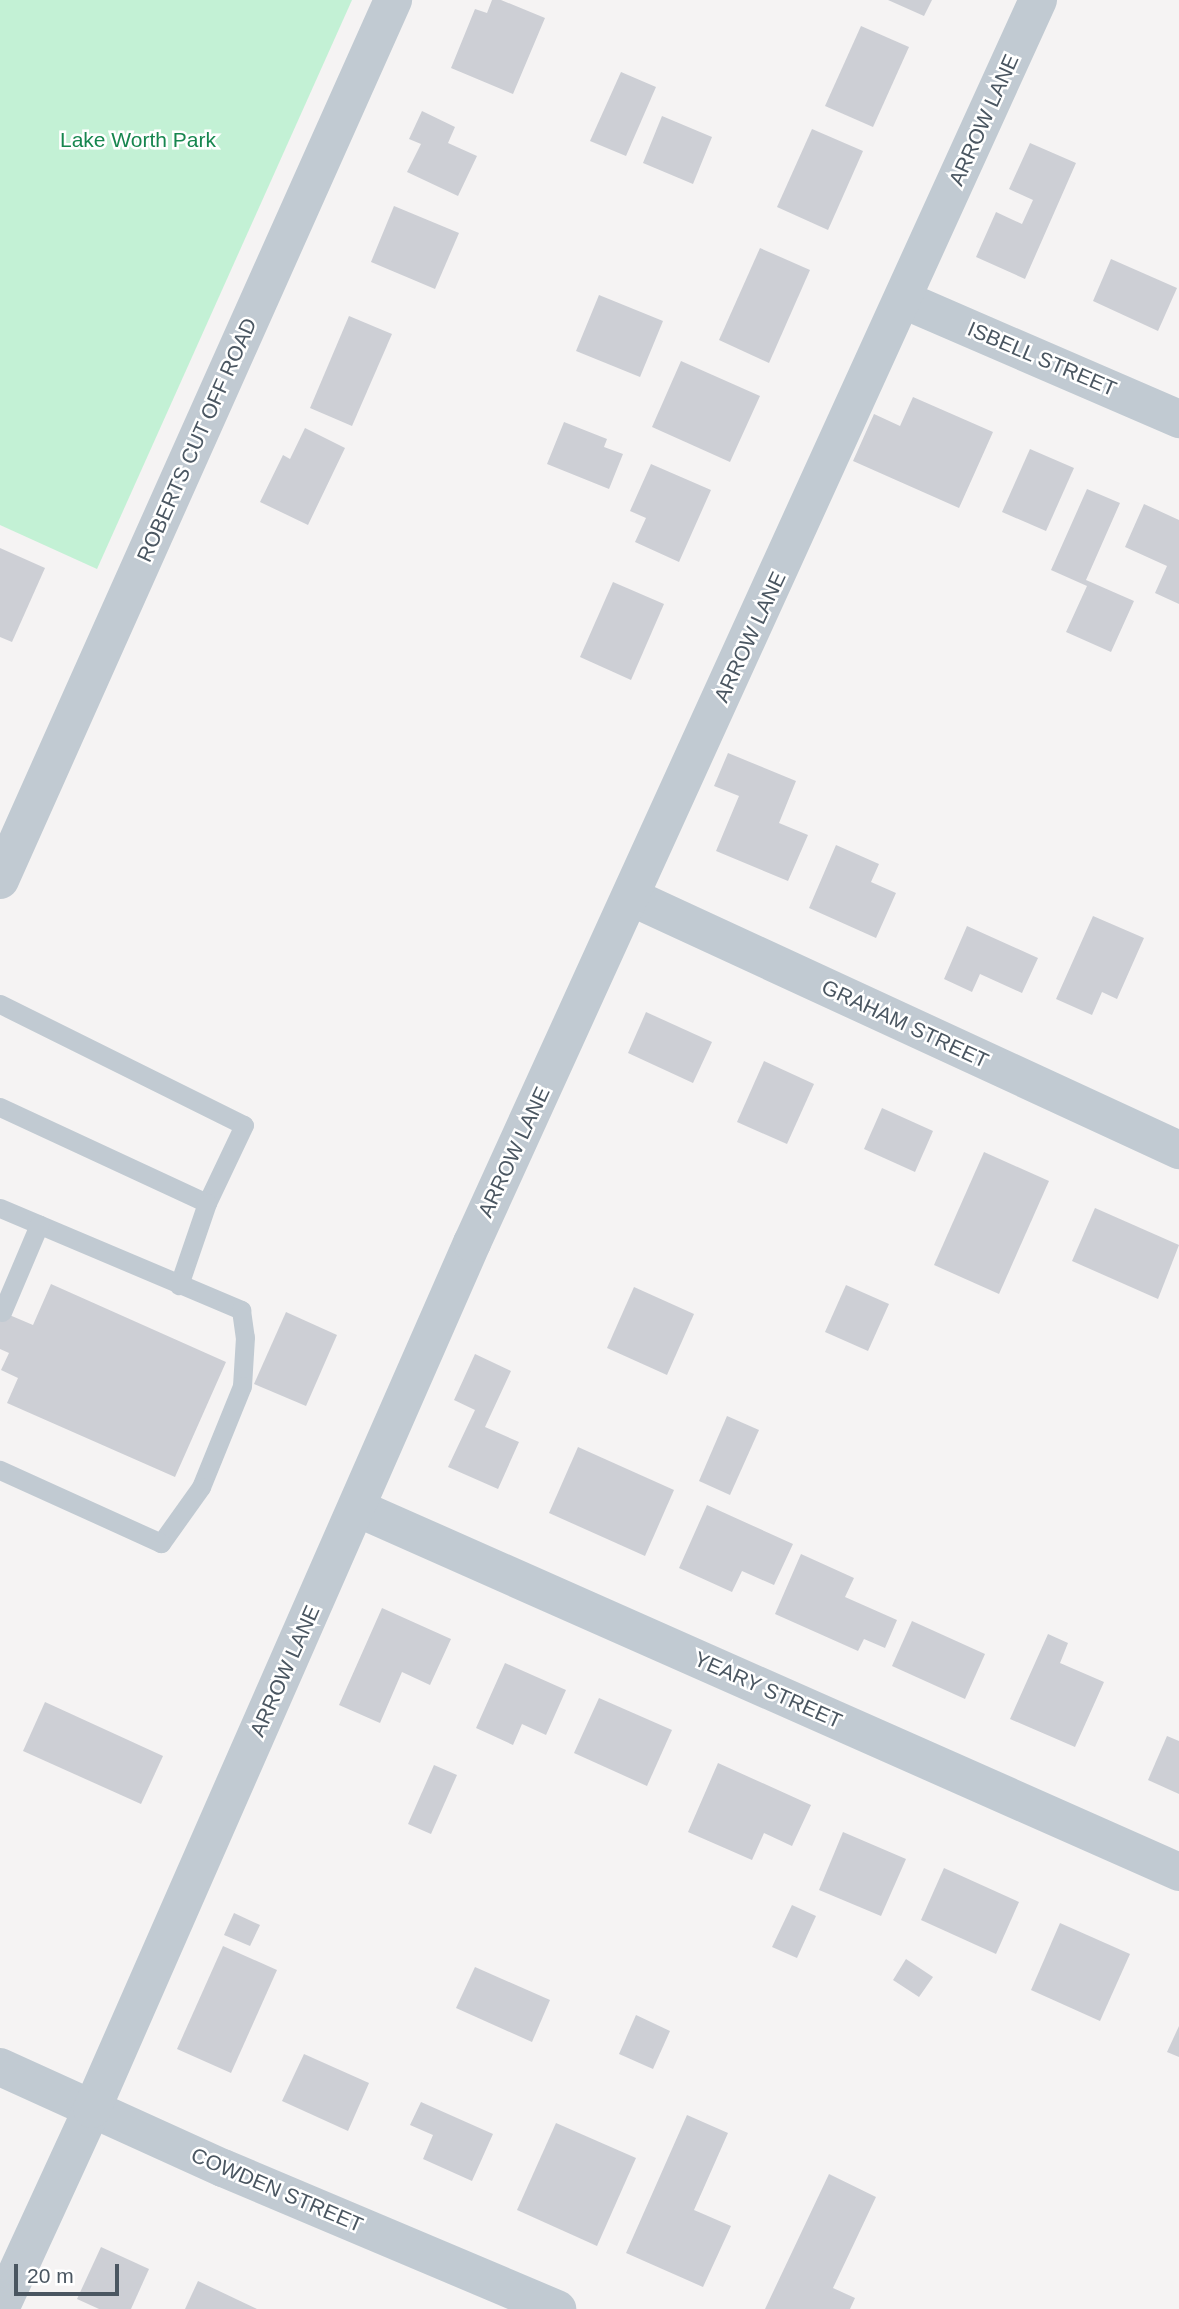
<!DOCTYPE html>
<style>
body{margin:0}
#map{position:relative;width:1179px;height:2309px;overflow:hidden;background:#f5f3f3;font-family:Arial,sans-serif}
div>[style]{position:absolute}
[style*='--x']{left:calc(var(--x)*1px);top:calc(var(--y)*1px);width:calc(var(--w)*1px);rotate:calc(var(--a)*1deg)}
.green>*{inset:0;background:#c3f1d5}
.building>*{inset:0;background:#cdcfd5}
.service>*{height:19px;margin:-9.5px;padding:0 9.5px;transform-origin:9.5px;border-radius:9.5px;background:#c1cad2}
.minor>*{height:38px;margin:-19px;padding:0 19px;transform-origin:19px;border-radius:19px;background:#c1cad2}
.tertiary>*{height:38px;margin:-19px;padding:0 19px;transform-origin:19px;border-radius:19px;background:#c1cad2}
span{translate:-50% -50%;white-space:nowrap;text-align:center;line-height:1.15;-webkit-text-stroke:5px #fff;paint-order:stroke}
.street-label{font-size:21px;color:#4a5661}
.park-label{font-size:21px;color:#17864f}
.scale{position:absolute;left:14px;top:2264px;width:105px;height:32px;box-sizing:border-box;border:4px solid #4a5661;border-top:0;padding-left:9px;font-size:21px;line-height:24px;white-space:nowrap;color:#4a5661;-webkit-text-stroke:5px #fff;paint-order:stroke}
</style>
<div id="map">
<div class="green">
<i style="clip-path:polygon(0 0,352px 0,97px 569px,0 525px)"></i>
</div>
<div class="building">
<i style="clip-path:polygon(492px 0,501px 0,545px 18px,513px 94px,451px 68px,475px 9px,487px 13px)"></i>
<i style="clip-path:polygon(888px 0,932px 0,924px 16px)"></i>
<i style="clip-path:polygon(861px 26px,909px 47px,873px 127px,825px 106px)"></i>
<i style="clip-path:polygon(621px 72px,656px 87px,626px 156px,590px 141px)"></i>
<i style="clip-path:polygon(422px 111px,455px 127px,448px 143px,477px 156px,458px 196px,407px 172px,421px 144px,409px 139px)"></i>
<i style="clip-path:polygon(662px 116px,712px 137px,693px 184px,643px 163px)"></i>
<i style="clip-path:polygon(812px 129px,863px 151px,828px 230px,777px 207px)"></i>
<i style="clip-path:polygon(1030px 143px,1076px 163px,1025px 279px,976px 257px,996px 212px,1022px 224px,1033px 200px,1009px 189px)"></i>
<i style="clip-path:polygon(394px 206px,459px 233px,435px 289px,371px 262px)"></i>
<i style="clip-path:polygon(760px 248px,810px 270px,769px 363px,719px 340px)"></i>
<i style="clip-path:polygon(1111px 259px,1177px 288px,1158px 331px,1093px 301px)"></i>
<i style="clip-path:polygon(599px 295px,663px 321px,640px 377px,576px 351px)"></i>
<i style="clip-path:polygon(349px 316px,392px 334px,352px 426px,310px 408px)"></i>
<i style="clip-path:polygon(681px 361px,760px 396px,730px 462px,652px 427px)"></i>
<i style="clip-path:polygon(913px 397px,993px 432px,959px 508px,853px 461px,874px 414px,900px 426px)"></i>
<i style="clip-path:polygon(564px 422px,607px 439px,604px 447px,623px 454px,609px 489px,547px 464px)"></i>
<i style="clip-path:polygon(305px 428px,345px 448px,308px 525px,260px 502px,283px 455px,290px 459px)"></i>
<i style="clip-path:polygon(1030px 449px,1074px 468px,1046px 531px,1002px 512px)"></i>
<i style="clip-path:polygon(651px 464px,711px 490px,679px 562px,635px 542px,646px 518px,630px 511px)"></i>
<i style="clip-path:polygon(1087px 489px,1120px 503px,1086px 580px,1134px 601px,1111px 652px,1066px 632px,1087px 586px,1051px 570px)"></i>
<i style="clip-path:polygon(1144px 504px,1179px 520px,1179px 604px,1155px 593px,1167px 566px,1125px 547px)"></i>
<i style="clip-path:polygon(0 548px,45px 568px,12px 642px,0 637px)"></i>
<i style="clip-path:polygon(613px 582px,664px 604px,631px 680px,580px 657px)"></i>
<i style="clip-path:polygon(728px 753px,796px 781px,779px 823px,808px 835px,788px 881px,716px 851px,739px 796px,714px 786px)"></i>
<i style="clip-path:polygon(836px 845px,879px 864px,871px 882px,896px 893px,876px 938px,809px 908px)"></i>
<i style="clip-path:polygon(1093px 916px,1144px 938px,1117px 999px,1102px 992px,1092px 1015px,1056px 999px)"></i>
<i style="clip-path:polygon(967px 926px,1038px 958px,1022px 993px,980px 974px,972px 992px,944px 979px)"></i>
<i style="clip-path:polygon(646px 1012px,712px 1042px,693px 1083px,628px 1053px)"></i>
<i style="clip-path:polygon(764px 1061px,814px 1084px,787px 1144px,737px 1122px)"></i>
<i style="clip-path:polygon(882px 1108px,933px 1131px,915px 1172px,864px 1149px)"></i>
<i style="clip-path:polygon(984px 1152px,1049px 1181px,999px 1294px,934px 1265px)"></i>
<i style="clip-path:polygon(1095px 1208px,1179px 1245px,1158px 1299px,1072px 1261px)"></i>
<i style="clip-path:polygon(51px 1284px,226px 1362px,175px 1477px,7px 1403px,18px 1378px,1px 1370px,9px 1353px,0 1349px,0 1311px,33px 1325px)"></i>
<i style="clip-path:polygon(846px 1285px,889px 1304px,868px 1351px,825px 1332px)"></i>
<i style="clip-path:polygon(634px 1287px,694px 1314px,667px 1375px,607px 1348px)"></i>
<i style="clip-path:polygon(286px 1312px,337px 1335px,306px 1406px,254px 1384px)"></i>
<i style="clip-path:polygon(475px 1354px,511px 1371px,485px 1427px,519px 1442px,498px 1489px,448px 1467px,475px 1410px,454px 1400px)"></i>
<i style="clip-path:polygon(727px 1416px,759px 1430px,730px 1495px,699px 1481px)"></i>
<i style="clip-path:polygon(578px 1447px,674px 1490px,645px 1556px,549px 1513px)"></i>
<i style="clip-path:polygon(707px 1505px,793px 1544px,774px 1585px,742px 1571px,732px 1592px,679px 1568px)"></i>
<i style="clip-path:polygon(801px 1554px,854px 1578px,845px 1597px,897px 1620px,885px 1648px,864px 1639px,858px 1651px,775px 1614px)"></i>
<i style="clip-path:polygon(382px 1608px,451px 1639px,430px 1685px,402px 1672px,380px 1723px,339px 1705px)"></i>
<i style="clip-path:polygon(912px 1621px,985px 1654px,965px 1699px,892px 1666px)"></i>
<i style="clip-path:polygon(1048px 1634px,1068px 1643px,1060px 1663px,1104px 1682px,1075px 1747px,1010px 1719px)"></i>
<i style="clip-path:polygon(505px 1663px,566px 1690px,546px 1735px,522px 1724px,513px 1745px,476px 1728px)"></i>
<i style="clip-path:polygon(599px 1698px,672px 1730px,647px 1786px,574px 1753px)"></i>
<i style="clip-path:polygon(45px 1702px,163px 1756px,141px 1804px,23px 1751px)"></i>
<i style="clip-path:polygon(1167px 1736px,1179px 1741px,1179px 1794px,1148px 1780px)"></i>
<i style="clip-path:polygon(718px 1763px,811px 1805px,792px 1846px,764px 1833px,752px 1860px,688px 1832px)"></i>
<i style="clip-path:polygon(434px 1765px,457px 1775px,431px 1834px,408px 1824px)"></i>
<i style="clip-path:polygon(843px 1832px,906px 1859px,881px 1916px,819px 1890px)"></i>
<i style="clip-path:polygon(944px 1868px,1019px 1902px,996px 1954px,921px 1920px)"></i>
<i style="clip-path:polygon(792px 1905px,816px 1916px,797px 1958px,772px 1947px)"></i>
<i style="clip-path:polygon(234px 1913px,260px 1925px,250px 1946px,224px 1935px)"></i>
<i style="clip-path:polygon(1060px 1923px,1130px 1954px,1100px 2021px,1031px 1990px)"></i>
<i style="clip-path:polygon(223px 1946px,277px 1970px,231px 2073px,177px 2049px)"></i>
<i style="clip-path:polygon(906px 1959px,933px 1977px,919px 1997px,893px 1980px)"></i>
<i style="clip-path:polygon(475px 1967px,550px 2000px,532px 2042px,456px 2008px)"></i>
<i style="clip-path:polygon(636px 2015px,670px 2031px,653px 2069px,619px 2054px)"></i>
<i style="clip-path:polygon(1179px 2026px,1179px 2057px,1167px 2052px)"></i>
<i style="clip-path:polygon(304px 2054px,369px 2083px,348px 2131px,282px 2101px)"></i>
<i style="clip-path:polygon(421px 2102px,493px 2134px,472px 2181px,423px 2159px,433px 2135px,410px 2125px)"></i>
<i style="clip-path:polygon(687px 2115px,728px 2133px,694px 2210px,731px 2226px,703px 2287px,626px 2253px)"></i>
<i style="clip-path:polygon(556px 2123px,636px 2158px,597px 2246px,517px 2210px)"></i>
<i style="clip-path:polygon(829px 2174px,876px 2197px,833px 2288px,855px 2298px,850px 2309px,765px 2309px)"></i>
<i style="clip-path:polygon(101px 2247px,149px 2269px,131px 2309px,99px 2309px,77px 2299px)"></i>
<i style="clip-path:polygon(198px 2281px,257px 2309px,185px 2309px)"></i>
</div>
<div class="service">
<i style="--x:0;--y:1004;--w:272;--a:26.4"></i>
<i style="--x:244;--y:1125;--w:86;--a:115.4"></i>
<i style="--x:0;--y:1107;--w:228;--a:24.9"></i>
<i style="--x:207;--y:1203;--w:87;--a:108.9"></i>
<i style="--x:0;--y:1208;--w:262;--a:22.9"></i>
<i style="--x:241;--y:1310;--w:27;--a:82"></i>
<i style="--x:245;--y:1337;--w:49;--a:93.5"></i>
<i style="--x:242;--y:1386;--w:109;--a:112.1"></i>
<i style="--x:201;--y:1487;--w:69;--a:125.5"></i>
<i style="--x:161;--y:1543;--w:177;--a:-155.6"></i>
<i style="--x:2;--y:1312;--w:95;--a:-67"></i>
</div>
<div class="minor">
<i style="--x:904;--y:300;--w:300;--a:23.4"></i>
<i style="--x:631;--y:897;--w:604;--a:24.78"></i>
<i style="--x:357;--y:1508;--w:899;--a:23.88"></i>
<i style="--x:0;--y:2067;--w:245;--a:24.4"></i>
<i style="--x:223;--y:2168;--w:363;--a:22.9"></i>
<i style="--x:0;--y:2309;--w:220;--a:-65.3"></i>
<i style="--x:92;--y:2109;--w:946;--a:-66.31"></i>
<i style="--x:472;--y:1243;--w:1366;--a:-65.52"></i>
</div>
<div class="tertiary">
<i style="--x:0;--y:880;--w:964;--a:-65.93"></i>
</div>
<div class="street-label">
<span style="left:984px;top:120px;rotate:-66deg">ARROW LANE</span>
<span style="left:1042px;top:359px;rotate:23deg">ISBELL STREET</span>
<span style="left:197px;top:440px;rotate:-66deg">ROBERTS CUT OFF ROAD</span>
<span style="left:750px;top:637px;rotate:-65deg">ARROW LANE</span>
<span style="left:905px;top:1024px;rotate:25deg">GRAHAM STREET</span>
<span style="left:514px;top:1152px;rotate:-65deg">ARROW LANE</span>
<span style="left:285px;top:1671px;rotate:-66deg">ARROW LANE</span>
<span style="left:768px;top:1690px;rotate:24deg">YEARY STREET</span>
<span style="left:277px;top:2190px;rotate:23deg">COWDEN STREET</span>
</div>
<div class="park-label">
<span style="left:138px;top:140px">Lake Worth Park</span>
</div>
<div class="scale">20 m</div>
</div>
